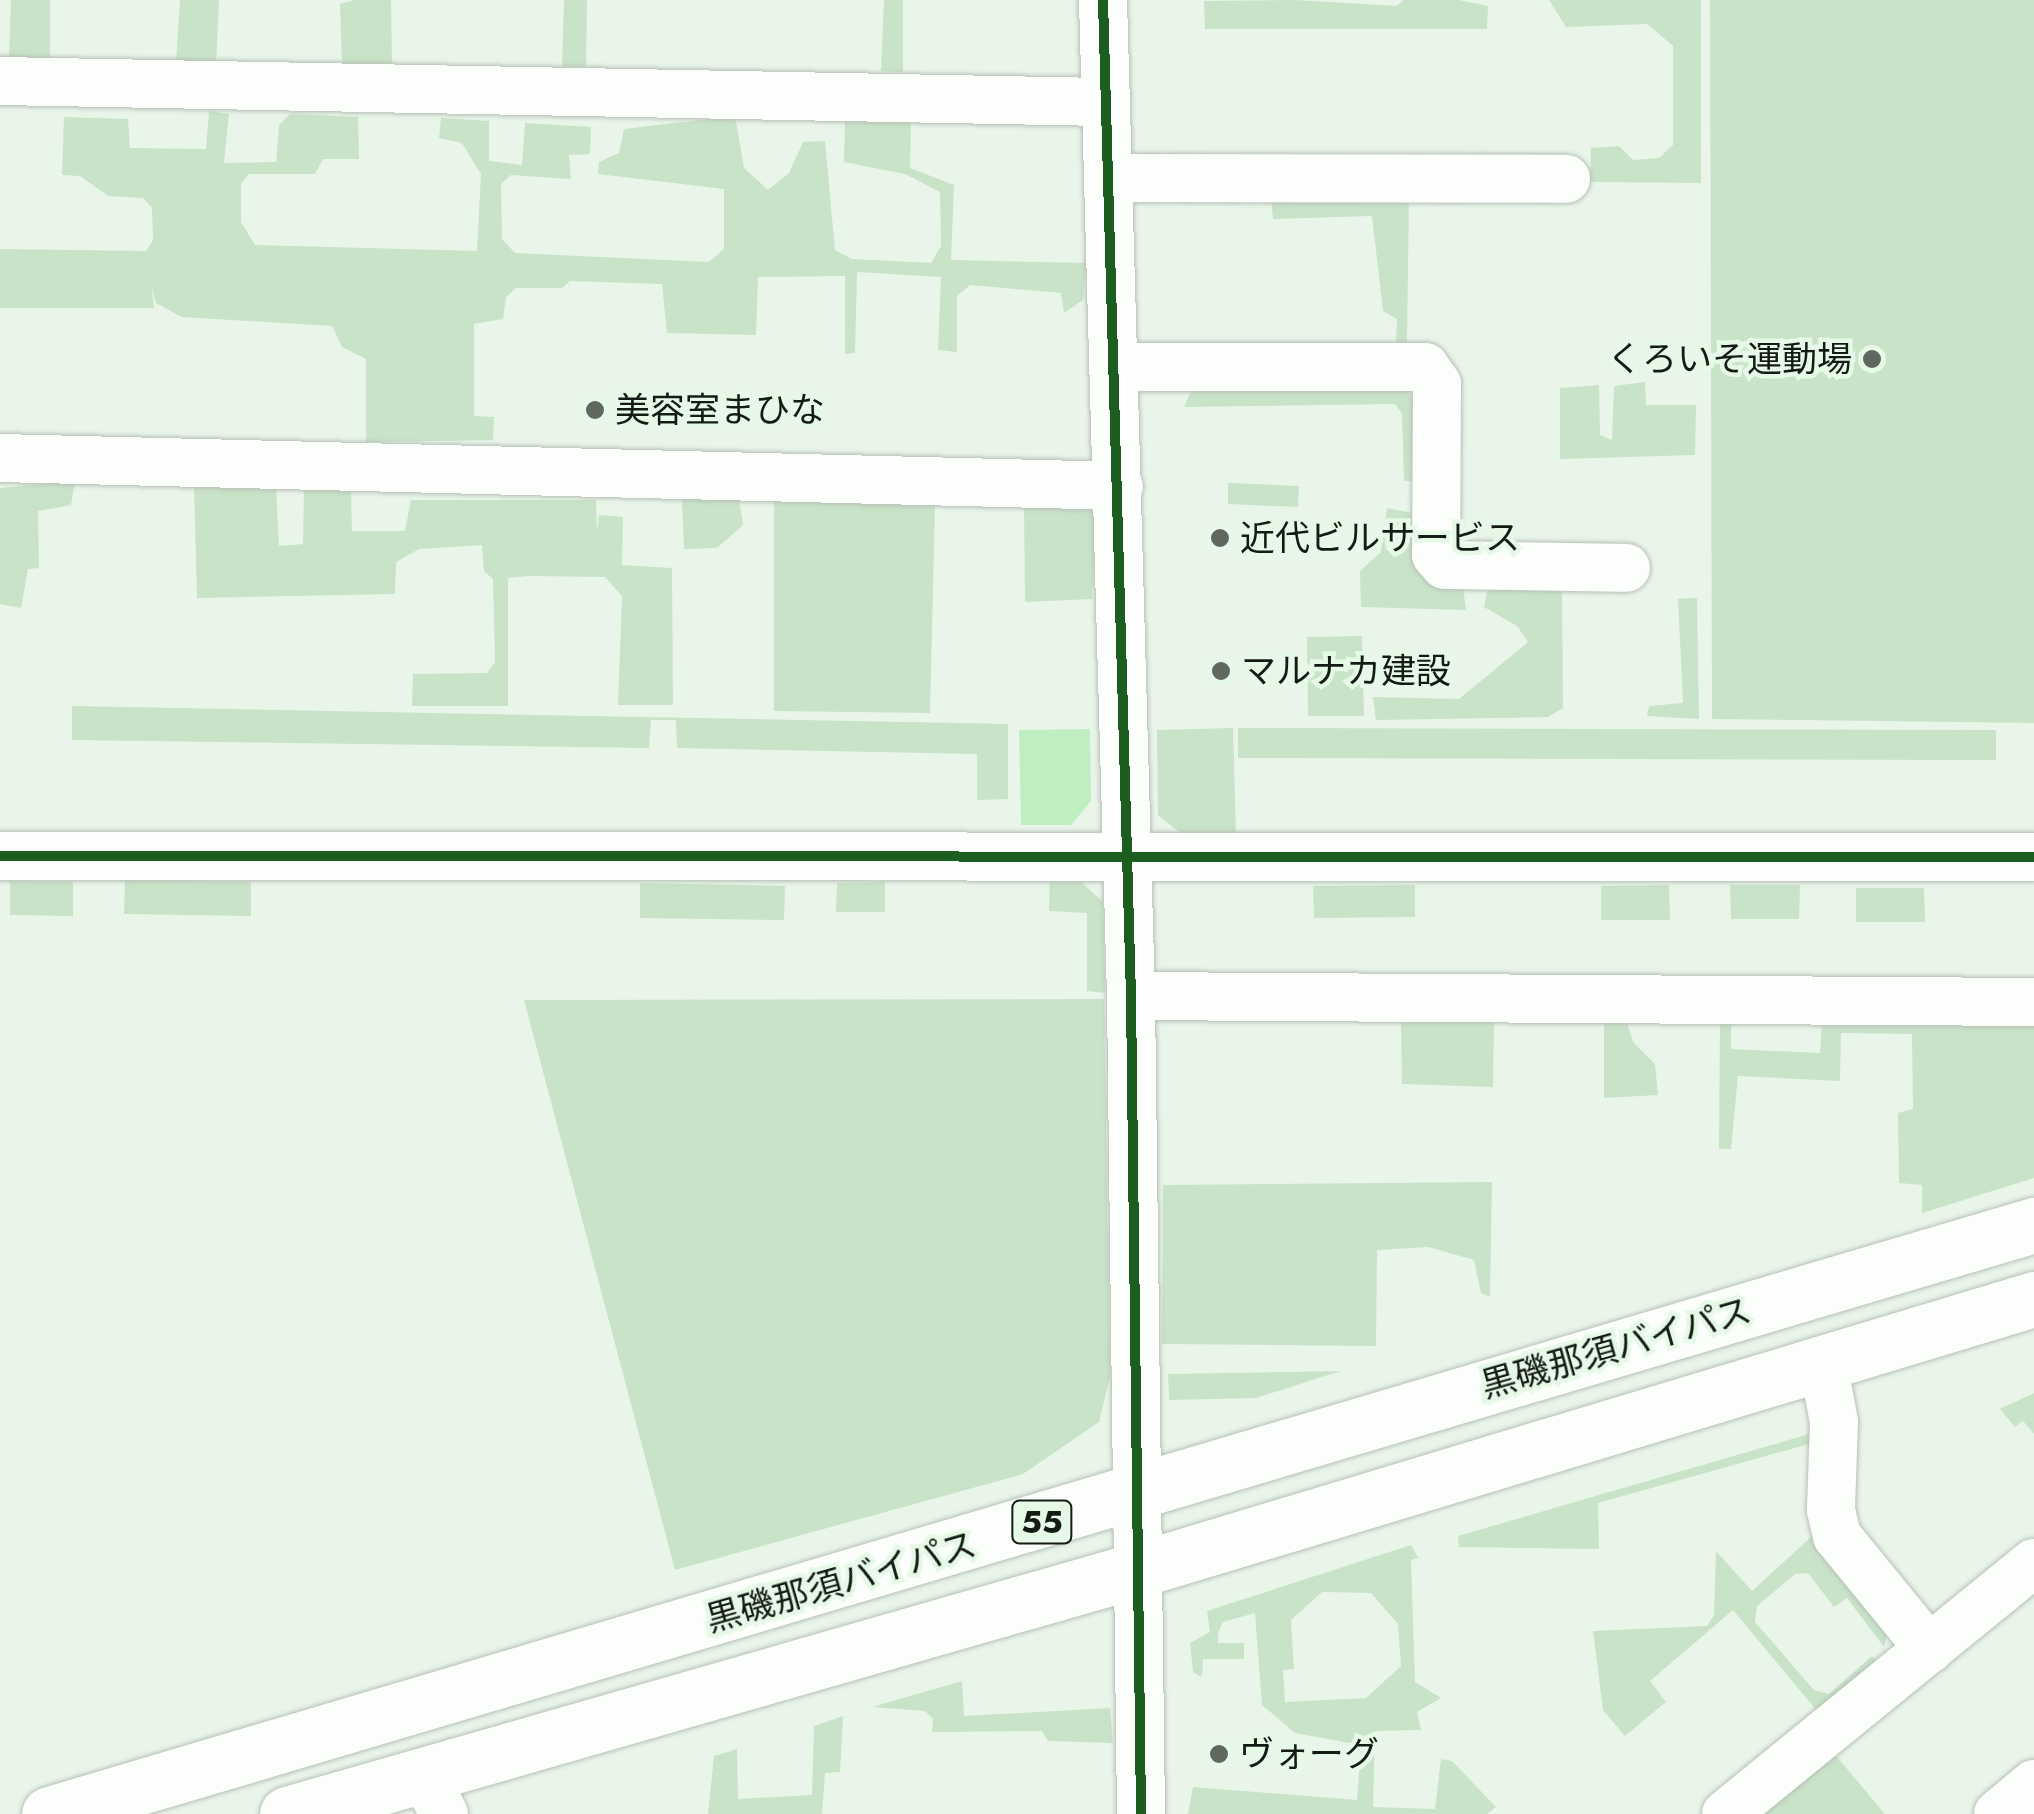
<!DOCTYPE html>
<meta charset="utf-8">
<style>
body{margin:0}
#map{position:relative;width:2034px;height:1814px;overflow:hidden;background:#eaf5ea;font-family:Jost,"Noto Sans JP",sans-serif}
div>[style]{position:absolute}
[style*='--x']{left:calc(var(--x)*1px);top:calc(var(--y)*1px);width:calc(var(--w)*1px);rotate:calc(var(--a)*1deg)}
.green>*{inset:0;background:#c8e3c8}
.water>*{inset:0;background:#bfeec1}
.roads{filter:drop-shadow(0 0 2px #b7c0b7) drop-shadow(0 0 2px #b7c0b7)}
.minor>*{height:48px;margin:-24px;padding:0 24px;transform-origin:24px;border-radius:24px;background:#fcfefc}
.primary>*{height:55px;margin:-27.5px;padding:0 27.5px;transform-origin:27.5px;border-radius:27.5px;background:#fcfefc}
.cycleway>*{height:10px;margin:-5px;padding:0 5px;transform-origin:5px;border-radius:5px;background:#1b5e20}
.dots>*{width:28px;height:28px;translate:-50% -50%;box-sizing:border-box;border:5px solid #e6f9e6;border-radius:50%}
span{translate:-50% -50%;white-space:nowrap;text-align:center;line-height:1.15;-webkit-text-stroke:9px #e6f9e6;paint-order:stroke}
.shield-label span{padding:2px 8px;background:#e6f9e6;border:2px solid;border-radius:8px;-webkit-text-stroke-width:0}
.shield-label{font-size:32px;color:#141b14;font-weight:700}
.poi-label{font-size:35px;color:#141b14}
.right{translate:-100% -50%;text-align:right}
.left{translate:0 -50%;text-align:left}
.street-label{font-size:35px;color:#141b14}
</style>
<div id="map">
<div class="green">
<i style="clip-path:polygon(11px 0,50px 0,50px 61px,9px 59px)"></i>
<i style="clip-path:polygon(180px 0,219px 0,216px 63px,176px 61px)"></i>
<i style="clip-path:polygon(354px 0,391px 0,392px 66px,342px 66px,340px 4px)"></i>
<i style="clip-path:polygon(564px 0,587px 0,586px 67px,562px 67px)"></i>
<i style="clip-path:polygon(884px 0,903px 0,903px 72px,881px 71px)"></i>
<i style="clip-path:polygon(1295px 0,1397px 6px,1403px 0,1459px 0,1488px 6px,1487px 29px,1205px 29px,1204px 1px)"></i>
<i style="clip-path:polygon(1549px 0,1701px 0,1701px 183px,1590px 182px,1591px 148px,1619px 146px,1633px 160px,1659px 158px,1673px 145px,1673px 46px,1647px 24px,1566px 27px)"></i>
<i style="clip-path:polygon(1710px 0,2034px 0,2034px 723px,1712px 719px)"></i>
<i style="clip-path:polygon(209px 111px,229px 114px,224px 163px,276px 162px,279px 125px,290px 114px,358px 117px,359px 159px,323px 159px,315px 174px,249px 174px,241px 184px,241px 222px,255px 245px,477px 251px,481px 174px,462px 143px,439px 138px,441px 118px,489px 121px,489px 161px,522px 165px,525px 123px,591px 127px,590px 154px,569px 155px,571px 179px,511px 175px,501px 184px,502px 239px,515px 253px,709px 262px,724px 249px,724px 189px,598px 174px,599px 162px,619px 153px,624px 129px,735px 116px,744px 168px,768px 190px,789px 173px,803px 142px,825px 141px,835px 250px,852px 259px,931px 263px,941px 246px,940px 192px,905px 174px,844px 162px,845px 119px,911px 123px,910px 168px,954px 185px,951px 260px,1086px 263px,1083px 300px,1064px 313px,1061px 293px,970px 285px,957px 296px,957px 352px,938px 350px,941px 277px,857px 272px,855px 353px,845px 354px,845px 276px,758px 277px,756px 335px,667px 333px,662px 284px,570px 281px,562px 288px,516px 288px,506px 297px,503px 319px,474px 324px,474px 416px,494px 417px,493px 440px,366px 442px,366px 359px,342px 347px,332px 326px,182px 317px,156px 303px,152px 288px,154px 308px,0 308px,0 249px,146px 251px,153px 240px,152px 208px,143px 198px,108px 196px,80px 176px,62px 175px,64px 117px,128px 119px,130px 148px,206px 149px)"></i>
<i style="clip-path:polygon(1271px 197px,1409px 197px,1407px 343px,1396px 343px,1397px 319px,1383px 311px,1372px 216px,1273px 219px)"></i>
<i style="clip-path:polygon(1195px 382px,1401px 383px,1417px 404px,1416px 481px,1404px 481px,1402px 414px,1395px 404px,1184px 407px)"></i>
<i style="clip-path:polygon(1645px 382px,1646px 405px,1696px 405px,1695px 455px,1560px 459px,1560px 388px,1599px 385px,1600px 435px,1612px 440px,1614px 386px)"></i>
<i style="clip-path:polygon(75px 481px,71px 505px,38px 511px,39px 568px,28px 569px,21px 608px,0 604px,0 488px)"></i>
<i style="clip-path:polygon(1228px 483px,1299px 486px,1298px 507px,1228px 504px)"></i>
<i style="clip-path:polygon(194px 485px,276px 487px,279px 546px,303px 544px,304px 489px,351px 491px,352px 531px,405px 531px,411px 500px,596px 500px,597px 532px,599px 515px,623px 517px,622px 565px,672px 568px,673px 705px,618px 705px,622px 596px,605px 577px,528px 576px,508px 578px,508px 706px,412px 706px,413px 674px,487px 673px,495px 662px,493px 579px,484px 571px,482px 545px,419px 549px,396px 562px,395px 594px,197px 598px)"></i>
<i style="clip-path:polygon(739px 498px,743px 525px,717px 548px,684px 549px,682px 499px)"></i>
<i style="clip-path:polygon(774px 501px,935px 504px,930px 713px,774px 711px)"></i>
<i style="clip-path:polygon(1024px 504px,1084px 504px,1096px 516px,1092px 599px,1025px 602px)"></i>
<i style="clip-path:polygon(1387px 508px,1413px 513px,1415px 568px,1462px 580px,1466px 610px,1361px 607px,1360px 571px,1381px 552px)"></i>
<i style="clip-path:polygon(1489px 583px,1562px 585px,1563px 708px,1548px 717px,1376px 720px,1373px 697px,1459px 699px,1528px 642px,1517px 626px,1484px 607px)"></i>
<i style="clip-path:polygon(1697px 598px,1699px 719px,1647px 716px,1649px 706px,1683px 703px,1678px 599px)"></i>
<i style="clip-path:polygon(1362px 636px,1364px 716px,1308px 716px,1307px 637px)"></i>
<i style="clip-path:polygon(72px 706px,1008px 724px,1008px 799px,977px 800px,977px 754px,677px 748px,676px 720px,651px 720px,649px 748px,72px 740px)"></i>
<i style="clip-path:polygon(1233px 728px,1236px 836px,1184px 836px,1158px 815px,1157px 730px)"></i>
<i style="clip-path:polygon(1238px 728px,1996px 730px,1996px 760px,1238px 758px)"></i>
<i style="clip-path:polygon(1050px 876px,1079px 880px,1103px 902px,1105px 993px,1087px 991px,1087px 913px,1049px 911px)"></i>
<i style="clip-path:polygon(125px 880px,251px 882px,251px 916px,124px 914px)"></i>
<i style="clip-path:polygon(10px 881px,73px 882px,73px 916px,10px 915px)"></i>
<i style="clip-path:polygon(885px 882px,885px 912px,836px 912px,837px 883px)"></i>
<i style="clip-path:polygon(640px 883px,785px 886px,784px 920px,640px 918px)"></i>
<i style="clip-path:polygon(1415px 885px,1415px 917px,1314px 918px,1313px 886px)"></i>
<i style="clip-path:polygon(1669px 885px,1670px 920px,1601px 920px,1601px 886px)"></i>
<i style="clip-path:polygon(1730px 885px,1800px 885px,1799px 919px,1731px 919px)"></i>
<i style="clip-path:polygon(1856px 888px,1924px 888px,1925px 922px,1856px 922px)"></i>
<i style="clip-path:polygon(1104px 999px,1110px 1377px,1099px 1422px,1023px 1474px,675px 1570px,524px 1000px)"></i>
<i style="clip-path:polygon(1401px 1014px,1494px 1015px,1493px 1087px,1402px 1084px)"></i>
<i style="clip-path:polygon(1604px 1017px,1626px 1019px,1633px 1042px,1655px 1064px,1658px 1095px,1604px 1098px)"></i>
<i style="clip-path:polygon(1822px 1019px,2034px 1020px,2034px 1178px,1922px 1213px,1922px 1185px,1899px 1183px,1898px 1113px,1913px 1109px,1912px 1034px,1841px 1033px,1840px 1081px,1738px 1076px,1731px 1149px,1719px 1149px,1720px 1021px,1731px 1022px,1731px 1049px,1820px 1053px)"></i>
<i style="clip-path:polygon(1492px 1182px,1490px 1297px,1481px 1293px,1474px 1260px,1428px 1247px,1377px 1250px,1376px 1346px,1162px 1344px,1163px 1185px)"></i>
<i style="clip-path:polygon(1341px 1371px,1256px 1398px,1169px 1400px,1168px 1374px)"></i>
<i style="clip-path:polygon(2034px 1393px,2034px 1434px,2023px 1421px,2015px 1427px,2000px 1409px)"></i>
<i style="clip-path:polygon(1816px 1432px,1816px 1442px,1598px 1503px,1599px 1549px,1459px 1547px,1458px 1536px)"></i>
<i style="clip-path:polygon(1812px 1536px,1887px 1635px,1884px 1647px,1847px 1598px,1834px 1607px,1808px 1573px,1795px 1574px,1757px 1606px,1755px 1622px,1814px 1690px,1829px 1694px,1872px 1656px,1877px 1662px,1822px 1717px,1733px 1610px,1650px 1681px,1666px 1702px,1625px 1736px,1603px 1710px,1593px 1631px,1707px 1626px,1714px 1615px,1716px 1551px,1752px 1591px)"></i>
<i style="clip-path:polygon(evenodd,1411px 1545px,1418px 1558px,1411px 1560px,1415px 1682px,1441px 1698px,1417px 1712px,1421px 1730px,1375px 1731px,1373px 1807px,1435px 1809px,1441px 1759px,1452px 1761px,1496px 1807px,1487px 1814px,1188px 1814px,1193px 1787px,1357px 1800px,1361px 1745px,1295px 1733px,1262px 1705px,1255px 1613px,1223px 1622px,1218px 1633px,1218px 1643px,1244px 1643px,1244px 1659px,1203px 1659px,1202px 1677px,1193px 1672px,1190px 1643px,1210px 1632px,1207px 1611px,1411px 1545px,1322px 1592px,1371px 1593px,1398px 1624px,1401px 1666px,1366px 1698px,1285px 1702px,1283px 1670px,1294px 1669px,1291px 1620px,1322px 1592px)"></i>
<i style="clip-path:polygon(962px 1681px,964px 1716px,1110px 1708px,1113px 1743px,1048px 1741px,1042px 1731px,932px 1732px,933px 1719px,925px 1711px,872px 1707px)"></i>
<i style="clip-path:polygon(843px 1716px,840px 1772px,825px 1773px,822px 1814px,708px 1814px,714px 1756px,737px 1749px,738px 1799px,812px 1795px,814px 1726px)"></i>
<i style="clip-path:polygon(1833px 1752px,1885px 1814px,1759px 1814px)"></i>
</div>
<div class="water">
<i style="clip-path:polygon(1090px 729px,1091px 801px,1071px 825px,1021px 825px,1019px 730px)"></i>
</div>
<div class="roads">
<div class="minor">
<i style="--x:1103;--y:0;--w:996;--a:88.39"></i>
<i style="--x:1131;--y:996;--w:818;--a:89.3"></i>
<i style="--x:0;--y:81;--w:1105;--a:1.09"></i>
<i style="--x:1108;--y:178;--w:458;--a:0.1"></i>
<i style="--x:1114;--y:367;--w:311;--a:0"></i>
<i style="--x:1425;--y:367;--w:21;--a:55"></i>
<i style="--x:1437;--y:384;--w:171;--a:90.3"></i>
<i style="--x:1436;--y:555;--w:13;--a:48"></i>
<i style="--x:1445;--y:565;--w:181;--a:0.9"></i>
<i style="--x:0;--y:458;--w:1119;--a:1.43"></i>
<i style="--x:0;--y:856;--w:2034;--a:0.03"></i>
<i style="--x:1131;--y:996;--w:903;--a:0.38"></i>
<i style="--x:1823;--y:1363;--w:60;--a:79.4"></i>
<i style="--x:1834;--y:1422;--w:88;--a:92"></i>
<i style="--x:1831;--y:1510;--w:27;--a:77"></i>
<i style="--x:1837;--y:1536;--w:146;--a:50.8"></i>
<i style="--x:424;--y:1775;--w:44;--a:62.9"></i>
<i style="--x:1726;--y:1814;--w:397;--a:-39.2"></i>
<i style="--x:1998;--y:1814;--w:47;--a:-39.8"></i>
</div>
<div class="primary">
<i style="--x:49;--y:1814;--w:2071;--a:-16.53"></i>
<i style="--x:287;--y:1814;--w:884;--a:-16.02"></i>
<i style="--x:1137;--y:1570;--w:937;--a:-16.81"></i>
</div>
</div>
<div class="cycleway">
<i style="--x:1103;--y:0;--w:996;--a:88.39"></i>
<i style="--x:1131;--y:996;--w:818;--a:89.3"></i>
<i style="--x:0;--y:856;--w:2034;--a:0.03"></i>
</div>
<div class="dots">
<i style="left:1872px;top:359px;background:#5f675f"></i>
<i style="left:595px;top:410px;background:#5f675f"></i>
<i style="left:1220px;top:538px;background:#5f675f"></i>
<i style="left:1221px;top:671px;background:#5f675f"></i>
<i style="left:1219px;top:1754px;background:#5f675f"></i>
</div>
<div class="shield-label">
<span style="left:1042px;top:1522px">55</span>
</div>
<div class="poi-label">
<span class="right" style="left:1852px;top:359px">くろいそ運動場</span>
<span class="left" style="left:615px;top:410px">美容室まひな</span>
<span class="left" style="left:1240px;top:538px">近代ビルサービス</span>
<span class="left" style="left:1241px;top:671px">マルナカ建設</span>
<span class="left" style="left:1239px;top:1754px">ヴォーグ</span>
</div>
<div class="street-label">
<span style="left:1616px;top:1348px;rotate:-16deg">黒磯那須バイパス</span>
<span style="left:841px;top:1582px;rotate:-16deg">黒磯那須バイパス</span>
</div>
</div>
